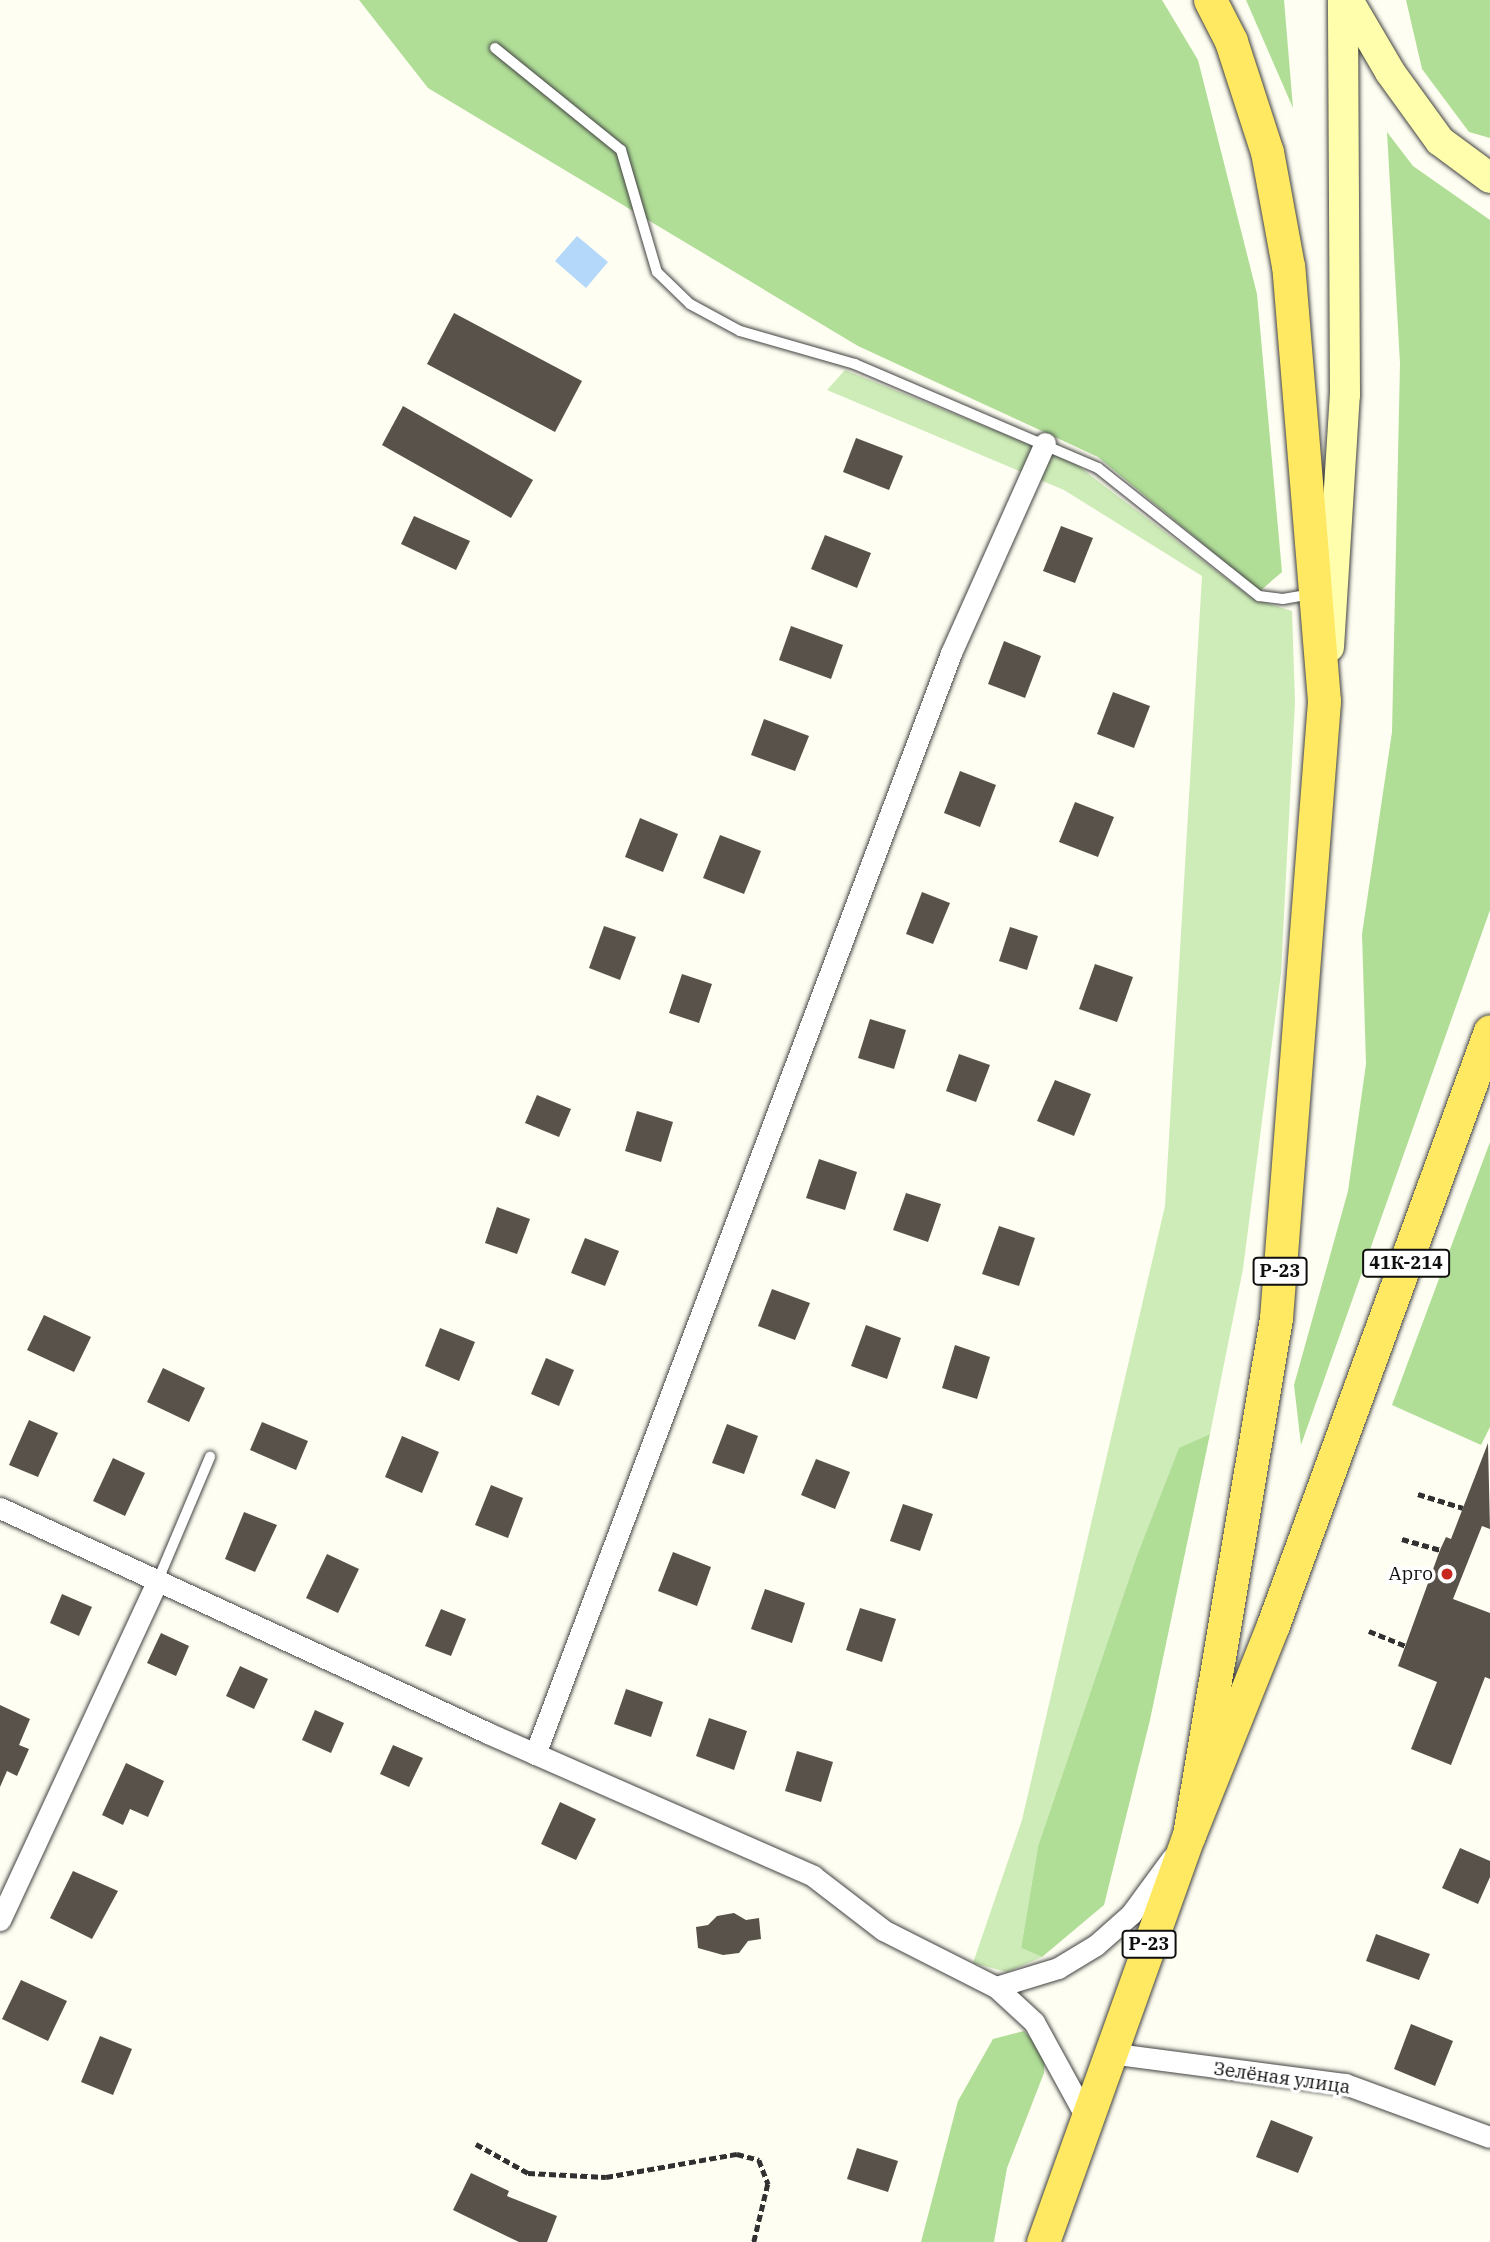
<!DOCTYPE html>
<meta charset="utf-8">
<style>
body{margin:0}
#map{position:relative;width:1490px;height:2242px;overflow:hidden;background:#fffef2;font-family:"IBM Plex Serif",serif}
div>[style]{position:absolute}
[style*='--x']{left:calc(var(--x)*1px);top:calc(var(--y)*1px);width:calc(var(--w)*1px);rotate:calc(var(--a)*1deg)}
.green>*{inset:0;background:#ceecb8}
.forest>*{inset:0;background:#b0de97}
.water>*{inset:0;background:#b3d8f9}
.building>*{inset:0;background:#59524b}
.path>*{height:4.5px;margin-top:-2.25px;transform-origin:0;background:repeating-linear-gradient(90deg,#313131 0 7px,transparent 0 10.5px)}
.roads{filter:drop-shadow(0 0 2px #424242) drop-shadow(0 0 2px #424242)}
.lane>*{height:10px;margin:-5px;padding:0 5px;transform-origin:5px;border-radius:5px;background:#fff}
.street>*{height:21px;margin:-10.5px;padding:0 10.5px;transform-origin:10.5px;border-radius:10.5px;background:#fff}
.secondary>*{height:30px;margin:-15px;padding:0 15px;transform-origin:15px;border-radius:15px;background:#fffead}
.primary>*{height:33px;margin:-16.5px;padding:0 16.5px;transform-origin:16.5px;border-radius:16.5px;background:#ffe862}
.dots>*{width:19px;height:19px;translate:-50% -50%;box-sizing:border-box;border:4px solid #fff;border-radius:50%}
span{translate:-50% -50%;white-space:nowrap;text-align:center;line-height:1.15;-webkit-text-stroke:7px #fff;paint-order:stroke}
.shield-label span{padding:2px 5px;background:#fff;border:2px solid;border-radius:5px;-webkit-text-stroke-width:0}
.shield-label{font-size:18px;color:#0f0f0f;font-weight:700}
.poi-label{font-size:19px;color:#0f0f0f}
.right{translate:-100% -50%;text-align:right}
.street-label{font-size:19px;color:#0f0f0f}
</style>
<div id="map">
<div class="green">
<i style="clip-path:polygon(845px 370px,1073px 462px,1253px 599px,1292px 611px,1295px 702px,1281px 973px,1243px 1269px,1210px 1434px,1179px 1449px,1136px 1558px,1038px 1846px,1021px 1948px,1042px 1957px,1007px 1972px,973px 1963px,1022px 1820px,1165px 1206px,1202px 576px,1064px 490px,827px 390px)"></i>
</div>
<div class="forest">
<i style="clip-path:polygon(359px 0,1162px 0,1198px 60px,1257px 294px,1282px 572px,1260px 591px,1098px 457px,858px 346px,428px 88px)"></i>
<i style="clip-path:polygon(1246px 0,1284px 0,1293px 108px)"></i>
<i style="clip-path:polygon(1406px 0,1490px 0,1490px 138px,1469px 132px,1422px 69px)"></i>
<i style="clip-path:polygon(1387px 132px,1413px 166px,1490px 220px,1490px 910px,1301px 1445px,1294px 1385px,1348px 1191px,1366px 1064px,1362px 934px,1392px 732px,1400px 363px)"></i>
<i style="clip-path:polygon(1490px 1142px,1490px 1427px,1481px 1445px,1392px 1405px)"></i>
<i style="clip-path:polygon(1210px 1434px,1150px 1720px,1104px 1905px,1042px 1957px,1021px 1948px,1038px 1846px,1136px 1558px,1179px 1448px)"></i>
<i style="clip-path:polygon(1024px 2031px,1045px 2054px,1044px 2073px,1007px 2168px,994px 2242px,921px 2242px,958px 2101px,993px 2039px)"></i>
</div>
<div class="water">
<i style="clip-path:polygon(577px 236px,608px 262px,586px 288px,555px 261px)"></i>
</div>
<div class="building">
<i style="clip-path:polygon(454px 313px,582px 381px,555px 432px,427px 364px)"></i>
<i style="clip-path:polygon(403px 406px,533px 480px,511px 518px,382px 445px)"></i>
<i style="clip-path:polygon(856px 438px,903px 456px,889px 490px,843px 472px)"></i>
<i style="clip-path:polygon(414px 516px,470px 541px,456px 570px,401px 544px)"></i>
<i style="clip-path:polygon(1061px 526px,1093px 538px,1075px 583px,1043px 571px)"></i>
<i style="clip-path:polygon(825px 535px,871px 553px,857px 588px,811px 569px)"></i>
<i style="clip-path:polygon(791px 626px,843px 645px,831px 679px,779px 660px)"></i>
<i style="clip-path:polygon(1004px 641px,1041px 656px,1025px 698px,988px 684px)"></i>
<i style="clip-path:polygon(1113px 692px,1150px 706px,1134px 748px,1097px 734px)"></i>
<i style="clip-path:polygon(764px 719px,809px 736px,795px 771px,751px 755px)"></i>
<i style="clip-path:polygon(960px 771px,996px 785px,980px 827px,944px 813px)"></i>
<i style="clip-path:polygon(1075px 802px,1114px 817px,1098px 857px,1059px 842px)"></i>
<i style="clip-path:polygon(640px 818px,678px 834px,663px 872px,625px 857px)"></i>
<i style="clip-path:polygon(720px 835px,761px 851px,744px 894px,703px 878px)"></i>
<i style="clip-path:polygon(922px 892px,950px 903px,933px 944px,906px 934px)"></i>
<i style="clip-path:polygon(604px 926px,636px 937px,620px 980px,589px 968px)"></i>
<i style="clip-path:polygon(1010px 927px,1038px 936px,1027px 970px,999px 961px)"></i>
<i style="clip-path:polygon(1095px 964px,1133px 977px,1117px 1022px,1079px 1009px)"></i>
<i style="clip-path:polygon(682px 974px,712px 984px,699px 1023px,669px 1013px)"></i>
<i style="clip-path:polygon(870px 1019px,906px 1030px,894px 1069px,858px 1058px)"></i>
<i style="clip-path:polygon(959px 1054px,990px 1065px,976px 1102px,946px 1091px)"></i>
<i style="clip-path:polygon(1055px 1080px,1091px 1094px,1074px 1136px,1037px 1121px)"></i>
<i style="clip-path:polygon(537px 1095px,571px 1109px,559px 1137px,525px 1123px)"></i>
<i style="clip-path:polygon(637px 1111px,673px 1122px,661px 1162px,625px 1151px)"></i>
<i style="clip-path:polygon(819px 1159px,857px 1172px,845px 1210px,806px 1198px)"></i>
<i style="clip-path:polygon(906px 1193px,941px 1204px,928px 1242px,893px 1230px)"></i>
<i style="clip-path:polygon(497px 1207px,530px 1219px,517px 1254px,485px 1243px)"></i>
<i style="clip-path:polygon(999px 1226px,1035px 1238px,1019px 1286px,982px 1274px)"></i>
<i style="clip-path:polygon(585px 1238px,619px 1251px,605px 1286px,571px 1273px)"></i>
<i style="clip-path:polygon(772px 1289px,810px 1303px,795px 1340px,758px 1326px)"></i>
<i style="clip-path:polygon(44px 1315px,91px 1337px,74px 1372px,27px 1350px)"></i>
<i style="clip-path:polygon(866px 1325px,901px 1338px,887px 1379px,851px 1366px)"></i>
<i style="clip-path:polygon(440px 1328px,475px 1342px,459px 1381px,425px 1366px)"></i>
<i style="clip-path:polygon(955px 1345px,990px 1357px,977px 1399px,942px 1388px)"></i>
<i style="clip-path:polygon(546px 1358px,574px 1370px,559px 1406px,531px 1394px)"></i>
<i style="clip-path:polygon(163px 1368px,205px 1388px,189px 1422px,147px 1402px)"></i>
<i style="clip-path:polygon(29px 1420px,58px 1433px,38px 1477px,9px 1465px)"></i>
<i style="clip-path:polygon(262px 1422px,308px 1441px,296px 1470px,250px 1450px)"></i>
<i style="clip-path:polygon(727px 1424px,758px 1436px,744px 1474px,712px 1463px)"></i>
<i style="clip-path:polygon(402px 1436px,439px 1452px,422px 1493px,385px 1477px)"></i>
<i style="clip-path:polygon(1488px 1443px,1490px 1529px,1482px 1526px,1453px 1599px,1490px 1613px,1490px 1679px,1485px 1677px,1451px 1765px,1411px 1749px,1437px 1682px,1398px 1666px,1440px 1550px,1446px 1537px,1451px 1539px)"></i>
<i style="clip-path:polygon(113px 1458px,145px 1473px,125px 1516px,93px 1501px)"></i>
<i style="clip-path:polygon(816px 1459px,850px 1472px,835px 1509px,801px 1495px)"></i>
<i style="clip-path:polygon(491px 1485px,523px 1498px,508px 1538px,475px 1525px)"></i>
<i style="clip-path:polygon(903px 1504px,933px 1514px,920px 1551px,890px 1541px)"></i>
<i style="clip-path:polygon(244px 1512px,277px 1525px,255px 1572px,225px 1559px)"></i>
<i style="clip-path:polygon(673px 1552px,711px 1567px,697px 1606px,658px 1591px)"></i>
<i style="clip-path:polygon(327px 1554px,359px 1569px,338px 1613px,306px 1598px)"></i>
<i style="clip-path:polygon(765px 1589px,805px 1603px,792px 1643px,751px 1629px)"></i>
<i style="clip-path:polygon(62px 1594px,92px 1607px,79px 1636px,50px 1623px)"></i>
<i style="clip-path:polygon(860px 1608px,896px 1619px,882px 1662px,846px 1650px)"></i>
<i style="clip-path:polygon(441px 1609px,466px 1619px,451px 1656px,425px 1646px)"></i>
<i style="clip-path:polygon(161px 1633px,189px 1646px,176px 1676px,147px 1663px)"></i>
<i style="clip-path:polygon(240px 1666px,268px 1679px,254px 1709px,226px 1696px)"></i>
<i style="clip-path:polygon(626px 1689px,663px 1702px,651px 1737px,614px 1724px)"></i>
<i style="clip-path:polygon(0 1705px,30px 1719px,19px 1745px,29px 1749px,17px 1776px,7px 1771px,0 1787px)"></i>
<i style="clip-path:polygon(315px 1710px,344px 1723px,331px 1753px,302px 1740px)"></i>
<i style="clip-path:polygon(709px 1718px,747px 1731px,734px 1770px,696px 1756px)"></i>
<i style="clip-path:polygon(393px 1745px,423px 1758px,409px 1787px,380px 1774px)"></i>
<i style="clip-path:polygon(797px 1751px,833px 1762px,821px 1802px,785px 1791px)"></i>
<i style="clip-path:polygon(126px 1763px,164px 1781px,148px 1817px,130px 1809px,123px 1825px,102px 1815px)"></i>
<i style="clip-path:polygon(560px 1802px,596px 1819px,576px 1860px,541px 1844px)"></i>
<i style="clip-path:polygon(1460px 1848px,1490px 1861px,1490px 1877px,1478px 1904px,1442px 1888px)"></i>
<i style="clip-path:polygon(73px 1871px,118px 1891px,92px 1939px,50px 1918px)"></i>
<i style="clip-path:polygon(734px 1913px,746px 1920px,759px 1918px,761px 1939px,748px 1941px,739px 1953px,723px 1955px,698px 1948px,696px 1927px,708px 1925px,717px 1916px)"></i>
<i style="clip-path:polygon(1376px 1934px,1430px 1954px,1419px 1980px,1366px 1961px)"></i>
<i style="clip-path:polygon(21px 1980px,67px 2001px,48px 2041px,2px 2019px)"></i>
<i style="clip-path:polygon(1411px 2024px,1453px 2041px,1435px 2086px,1394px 2069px)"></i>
<i style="clip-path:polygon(100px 2036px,132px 2049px,113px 2095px,81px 2082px)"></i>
<i style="clip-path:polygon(1271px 2120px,1313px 2137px,1298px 2173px,1256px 2157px)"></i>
<i style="clip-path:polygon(857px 2148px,898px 2161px,888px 2192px,847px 2179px)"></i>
<i style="clip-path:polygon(471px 2173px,509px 2191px,507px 2196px,557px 2216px,547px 2242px,519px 2242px,453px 2210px)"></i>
</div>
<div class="path">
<i style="--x:1418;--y:1494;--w:47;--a:17.3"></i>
<i style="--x:1402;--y:1539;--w:40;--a:16"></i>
<i style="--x:1369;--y:1631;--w:40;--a:22"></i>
<i style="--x:476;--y:2144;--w:60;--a:29.1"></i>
<i style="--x:528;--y:2173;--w:78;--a:2.9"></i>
<i style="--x:606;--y:2177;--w:133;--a:-10"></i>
<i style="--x:737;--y:2154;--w:23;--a:15"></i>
<i style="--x:759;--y:2160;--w:26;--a:69"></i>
<i style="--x:768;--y:2184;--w:60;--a:103.6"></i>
</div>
<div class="roads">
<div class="lane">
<i style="--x:495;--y:48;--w:162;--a:39"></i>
<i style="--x:621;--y:150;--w:127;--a:73.6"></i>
<i style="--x:657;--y:272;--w:46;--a:44.1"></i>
<i style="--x:690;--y:304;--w:57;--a:28.4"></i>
<i style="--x:740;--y:331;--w:120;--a:16"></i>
<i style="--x:855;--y:364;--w:264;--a:23.2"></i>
<i style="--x:1098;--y:468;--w:206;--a:38.5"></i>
<i style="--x:1259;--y:596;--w:24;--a:7"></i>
<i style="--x:1283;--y:599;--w:27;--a:-10"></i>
<i style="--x:158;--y:1580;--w:134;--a:-67.1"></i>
</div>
<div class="street">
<i style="--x:0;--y:1508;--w:537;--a:24.75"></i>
<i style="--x:488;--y:1733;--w:355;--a:23.7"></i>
<i style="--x:813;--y:1876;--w:88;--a:37.6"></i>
<i style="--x:883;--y:1930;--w:127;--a:26.8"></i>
<i style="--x:996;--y:1987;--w:52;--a:42.6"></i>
<i style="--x:1034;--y:2022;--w:111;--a:61.3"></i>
<i style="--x:535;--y:1754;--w:1177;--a:-69.3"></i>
<i style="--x:951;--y:653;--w:230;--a:-65.9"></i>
<i style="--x:0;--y:1920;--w:375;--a:-65.1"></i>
<i style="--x:996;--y:1987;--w:65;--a:-17"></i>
<i style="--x:1058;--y:1968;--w:44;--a:-31.2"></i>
<i style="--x:1096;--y:1945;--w:47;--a:-41.5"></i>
<i style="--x:1131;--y:1914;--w:69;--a:-53.8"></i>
<i style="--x:1109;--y:2053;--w:238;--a:7.5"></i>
<i style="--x:1345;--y:2084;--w:154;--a:20.1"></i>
</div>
<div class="secondary">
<i style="--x:1348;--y:0;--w:83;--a:59.7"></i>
<i style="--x:1390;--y:72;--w:85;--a:54.1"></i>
<i style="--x:1440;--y:141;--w:62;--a:36.5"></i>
<i style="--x:1329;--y:647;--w:253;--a:-86.4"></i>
<i style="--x:1345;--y:395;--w:395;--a:-90.3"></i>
</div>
<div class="primary">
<i style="--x:1189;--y:1835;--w:524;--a:-80.45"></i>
<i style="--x:1276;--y:1318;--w:619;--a:-85.55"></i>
<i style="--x:1324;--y:701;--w:436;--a:-94.7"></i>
<i style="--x:1288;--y:266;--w:116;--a:-100.4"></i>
<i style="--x:1267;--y:152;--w:117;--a:-108"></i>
<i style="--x:1231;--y:41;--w:46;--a:-117.1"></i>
<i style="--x:1043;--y:2242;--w:432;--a:-70.3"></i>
<i style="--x:1189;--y:1835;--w:226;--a:-68.2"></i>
<i style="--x:1273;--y:1625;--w:632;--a:-69.93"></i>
</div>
</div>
<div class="dots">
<i style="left:1447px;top:1574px;background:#c8271f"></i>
</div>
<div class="shield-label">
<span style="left:1406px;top:1263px">41К-214</span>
<span style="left:1280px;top:1271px">Р-23</span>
<span style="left:1149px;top:1944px">Р-23</span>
</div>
<div class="poi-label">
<span class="right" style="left:1433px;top:1574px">Арго</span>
</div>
<div class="street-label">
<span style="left:1282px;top:2078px;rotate:8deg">Зелёная улица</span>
</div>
</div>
